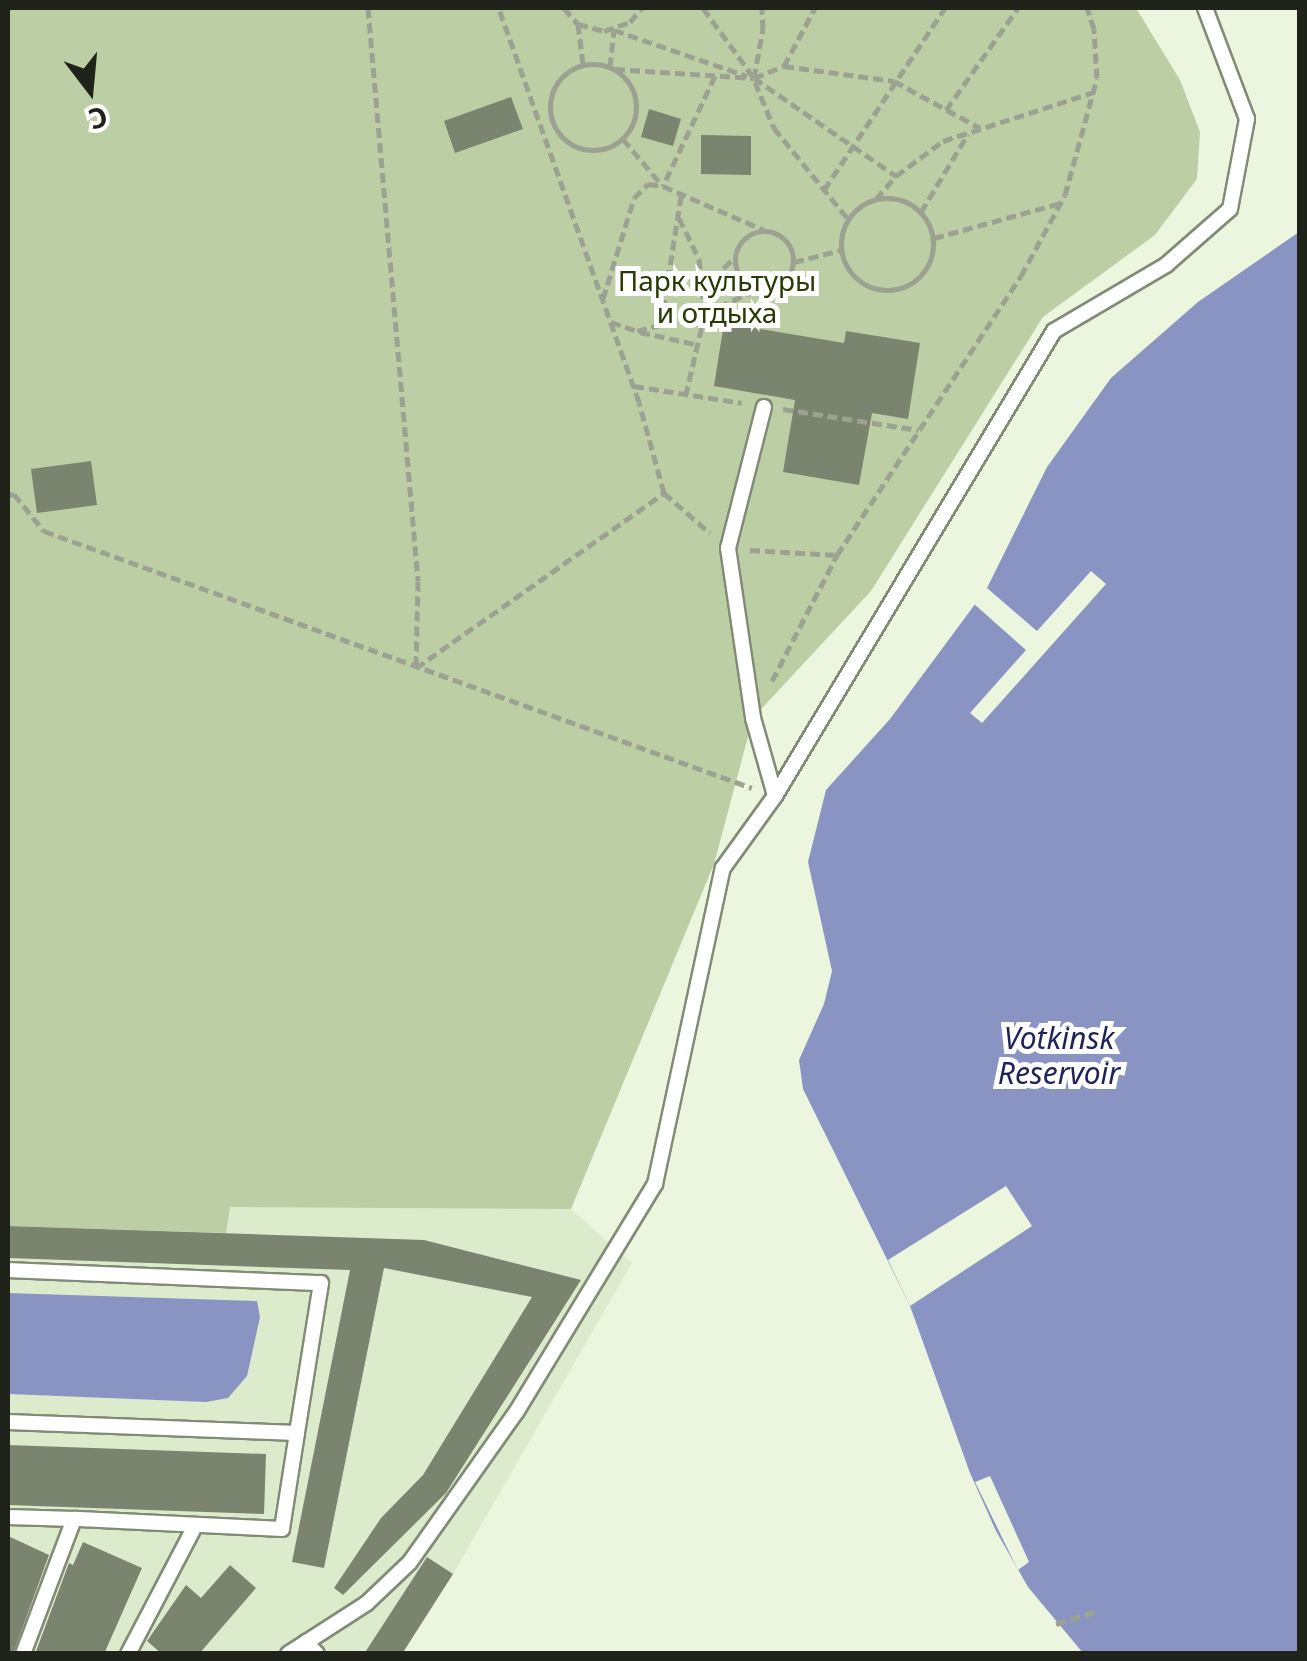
<!DOCTYPE html>
<meta charset="utf-8">
<style>
body{margin:0}
#map{position:relative;width:1307px;height:1661px;overflow:hidden;background:#ecf6df;font-family:"Noto Sans",sans-serif}
div>[style]{position:absolute}
.built>*{inset:0;background:#ddebcd}
.green>*{inset:0;background:#bccfa4}
.water>*{inset:0;background:#8994c3}
.pier>*{inset:0;background:#ecf6df}
.building>*{inset:0;background:#7a846f}
.path>*{height:5px;margin-top:-2.5px;transform-origin:0;background:repeating-linear-gradient(90deg,#9ba291 0 10px,transparent 0 15px)}
.path>.ring{margin:-2.5px;padding:0;box-sizing:content-box;background:none;border:5px solid #9ba291;border-radius:50%}
.roads{filter:drop-shadow(2px 0 #818b76) drop-shadow(-2px 0 #818b76) drop-shadow(0 2px #818b76) drop-shadow(0 -2px #818b76)}
.lane>*{height:14px;margin:-7px;padding:0 7px;transform-origin:7px;border-radius:7px;background:#fff}
span{translate:-50% -50%;white-space:nowrap;text-align:center;line-height:1.15;-webkit-text-stroke:10px #fff;paint-order:stroke}
.park-label{font-size:28px;color:#283b04}
.water-label{font-size:30px;color:#1e235c;font-style:italic}
.frame{position:absolute;inset:0;border:10px solid #1f231a;pointer-events:none}
.north{position:absolute;left:40px;top:40px;width:100px;height:100px;-webkit-text-stroke:8px #fff;paint-order:stroke;rotate:164deg;font-size:28px;font-weight:700;line-height:40px;text-align:center;color:#1f231a}
.north::after{content:'';display:block;margin:auto;width:35px;height:45px;background:#1f231a;clip-path:polygon(50% 0,100% 100%,50% 72%,0 100%)}
</style>
<div id="map">
<div class="built">
<i style="clip-path:polygon(229px 1207px,571px 1209px,632px 1263px,453px 1574px,402px 1654px,8px 1653px,8px 1394px,206px 1402px,260px 1317px,257px 1301px,8px 1293px,8px 1226px,226px 1233px)"></i>
</div>
<div class="green">
<i style="clip-path:polygon(8px 8px,1136px 8px,1180px 80px,1200px 132px,1197px 179px,1155px 235px,1043px 317px,871px 591px,753px 718px,714px 864px,571px 1209px,230px 1207px,226px 1233px,8px 1226px)"></i>
</div>
<div class="water">
<i style="clip-path:polygon(1299px 232px,1299px 1653px,1083px 1653px,1028px 1587px,996px 1531px,970px 1473px,910px 1306px,803px 1089px,799px 1060px,824px 1004px,832px 971px,808px 862px,826px 790px,890px 719px,987px 588px,1047px 467px,1111px 378px,1198px 302px)"></i>
<i style="clip-path:polygon(8px 1293px,257px 1301px,260px 1317px,247px 1376px,228px 1398px,206px 1402px,8px 1394px)"></i>
</div>
<div class="pier">
<i style="clip-path:polygon(1091px 571px,1106px 584px,982px 723px,970px 713px,1026px 650px,973px 603px,987px 588px,1037px 631px)"></i>
<i style="clip-path:polygon(1006px 1186px,1032px 1226px,910px 1306px,888px 1260px)"></i>
<i style="clip-path:polygon(990px 1476px,1029px 1562px,1018px 1570px,975px 1482px)"></i>
</div>
<div class="building">
<i style="clip-path:polygon(511px 97px,523px 129px,455px 153px,444px 121px)"></i>
<i style="clip-path:polygon(649px 109px,681px 119px,673px 146px,641px 137px)"></i>
<i style="clip-path:polygon(701px 135px,751px 136px,751px 175px,701px 174px)"></i>
<i style="clip-path:polygon(724px 323px,844px 343px,846px 331px,920px 343px,908px 419px,872px 413px,859px 485px,783px 472px,795px 400px,714px 386px)"></i>
<i style="clip-path:polygon(91px 461px,97px 505px,37px 513px,31px 469px)"></i>
<i style="clip-path:polygon(8px 1226px,424px 1240px,581px 1280px,446px 1493px,343px 1595px,334px 1588px,381px 1518px,423px 1475px,532px 1297px,384px 1268px,324px 1568px,292px 1562px,350px 1270px,8px 1258px)"></i>
<i style="clip-path:polygon(8px 1445px,266px 1454px,264px 1514px,8px 1505px)"></i>
<i style="clip-path:polygon(8px 1536px,49px 1555px,13px 1654px,8px 1654px)"></i>
<i style="clip-path:polygon(83px 1542px,142px 1568px,104px 1654px,35px 1654px,69px 1563px,73px 1565px)"></i>
<i style="clip-path:polygon(427px 1557px,453px 1574px,402px 1654px,364px 1654px)"></i>
<i style="clip-path:polygon(230px 1565px,256px 1588px,199px 1654px,162px 1654px,147px 1641px,186px 1585px,201px 1598px)"></i>
</div>
<div class="path">
<i style="left:368px;top:8px;width:575px;rotate:85.01deg"></i>
<i style="left:418px;top:581px;width:87px;rotate:91.3deg"></i>
<i style="left:564px;top:8px;width:21px;rotate:49deg"></i>
<i style="left:578px;top:24px;width:27px;rotate:15deg"></i>
<i style="left:604px;top:31px;width:28px;rotate:-19deg"></i>
<i style="left:630px;top:22px;width:18px;rotate:-49deg"></i>
<i style="left:703px;top:8px;width:87px;rotate:53.9deg"></i>
<i style="left:754px;top:78px;width:173px;rotate:34.6deg"></i>
<i style="left:896px;top:176px;width:59px;rotate:-36.7deg"></i>
<i style="left:943px;top:141px;width:159px;rotate:-18deg"></i>
<i style="left:578px;top:24px;width:40px;rotate:82.9deg"></i>
<i class="ring" style="left:550px;top:64px;width:81px;height:81px"></i>
<i style="left:784px;top:66px;width:66px;rotate:-61.9deg"></i>
<i style="left:610px;top:67px;width:37px;rotate:-84deg"></i>
<i style="left:614px;top:30px;width:141px;rotate:19.1deg"></i>
<i style="left:615px;top:69px;width:139px;rotate:3.7deg"></i>
<i style="left:754px;top:78px;width:32px;rotate:-22deg"></i>
<i style="left:784px;top:66px;width:111px;rotate:7.8deg"></i>
<i style="left:894px;top:81px;width:98px;rotate:28.7deg"></i>
<i style="left:715px;top:76px;width:122px;rotate:115.3deg"></i>
<i style="left:663px;top:186px;width:110px;rotate:23.5deg"></i>
<i style="left:754px;top:78px;width:50px;rotate:-79.6deg"></i>
<i style="left:763px;top:29px;width:21px;rotate:-93deg"></i>
<i style="left:755px;top:82px;width:50px;rotate:67.6deg"></i>
<i style="left:774px;top:128px;width:117px;rotate:50.9deg"></i>
<i style="left:946px;top:110px;width:125px;rotate:-54.8deg"></i>
<i style="left:623px;top:139px;width:59px;rotate:49.8deg"></i>
<i style="left:824px;top:190px;width:219px;rotate:-56.4deg"></i>
<i class="ring" style="left:841px;top:198px;width:87px;height:87px"></i>
<i style="left:876px;top:199px;width:30px;rotate:-49deg"></i>
<i style="left:921px;top:212px;width:91px;rotate:-58.9deg"></i>
<i style="left:679px;top:218px;width:46px;rotate:64deg"></i>
<i style="left:699px;top:259px;width:54px;rotate:83.7deg"></i>
<i style="left:705px;top:313px;width:83px;rotate:103.2deg"></i>
<i class="ring" style="left:735px;top:231px;width:53px;height:53px"></i>
<i style="left:934px;top:238px;width:132px;rotate:-15.4deg"></i>
<i style="left:794px;top:262px;width:49px;rotate:-14.3deg"></i>
<i style="left:702px;top:289px;width:46px;rotate:-44.1deg"></i>
<i style="left:603px;top:299px;width:106px;rotate:-72.9deg"></i>
<i style="left:634px;top:198px;width:20px;rotate:-45deg"></i>
<i style="left:648px;top:184px;width:15px;rotate:8deg"></i>
<i style="left:611px;top:322px;width:28px;rotate:19deg"></i>
<i style="left:637px;top:331px;width:70px;rotate:-14.8deg"></i>
<i style="left:705px;top:313px;width:56px;rotate:-24.3deg"></i>
<i style="left:661px;top:324px;width:130px;rotate:-81.1deg"></i>
<i style="left:640px;top:332px;width:60px;rotate:12.4deg"></i>
<i style="left:634px;top:386px;width:109px;rotate:8.9deg"></i>
<i style="left:783px;top:409px;width:137px;rotate:8.8deg"></i>
<i style="left:664px;top:493px;width:61px;rotate:41deg"></i>
<i style="left:8px;top:495px;width:6px;rotate:-9deg"></i>
<i style="left:14px;top:494px;width:48px;rotate:51deg"></i>
<i style="left:44px;top:531px;width:753px;rotate:19.95deg"></i>
<i style="left:750px;top:550px;width:87px;rotate:3.3deg"></i>
<i style="left:416px;top:668px;width:304px;rotate:-35.2deg"></i>
<i style="left:664px;top:493px;width:94px;rotate:-105.4deg"></i>
<i style="left:639px;top:402px;width:418px;rotate:-109.6deg"></i>
<i style="left:772px;top:681px;width:142px;rotate:-62.7deg"></i>
<i style="left:837px;top:555px;width:334px;rotate:-56.6deg"></i>
<i style="left:1021px;top:276px;width:92px;rotate:-61.5deg"></i>
<i style="left:1065px;top:195px;width:121px;rotate:-74.7deg"></i>
<i style="left:1097px;top:78px;width:49px;rotate:-93.5deg"></i>
<i style="left:1094px;top:29px;width:22px;rotate:-108deg"></i>
<i style="left:1056px;top:1624px;width:43px;rotate:-17.6deg"></i>
</div>
<div class="roads">
<div class="lane">
<i style="left:764px;top:407px;width:146px;rotate:104.3deg"></i>
<i style="left:728px;top:548px;width:172px;rotate:81.6deg"></i>
<i style="left:753px;top:718px;width:81px;rotate:74.2deg"></i>
<i style="left:8px;top:1270px;width:313px;rotate:2.4deg"></i>
<i style="left:321px;top:1283px;width:152px;rotate:99.1deg"></i>
<i style="left:8px;top:1422px;width:289px;rotate:2.2deg"></i>
<i style="left:297px;top:1433px;width:97px;rotate:98.9deg"></i>
<i style="left:282px;top:1529px;width:208px;rotate:-177.2deg"></i>
<i style="left:8px;top:1517px;width:66px;rotate:1.7deg"></i>
<i style="left:74px;top:1519px;width:144px;rotate:110.7deg"></i>
<i style="left:306px;top:1642px;width:16px;rotate:47deg"></i>
<i style="left:128px;top:1654px;width:144px;rotate:-62.4deg"></i>
<i style="left:288px;top:1654px;width:94px;rotate:-32.8deg"></i>
<i style="left:367px;top:1603px;width:59px;rotate:-43.6deg"></i>
<i style="left:410px;top:1562px;width:185px;rotate:-54.7deg"></i>
<i style="left:517px;top:1411px;width:266px;rotate:-58.7deg"></i>
<i style="left:655px;top:1184px;width:323px;rotate:-77.9deg"></i>
<i style="left:723px;top:868px;width:89px;rotate:-54.2deg"></i>
<i style="left:775px;top:796px;width:542px;rotate:-59.04deg"></i>
<i style="left:1054px;top:331px;width:130px;rotate:-30.5deg"></i>
<i style="left:1166px;top:265px;width:85px;rotate:-41.2deg"></i>
<i style="left:1230px;top:209px;width:92px;rotate:-79.3deg"></i>
<i style="left:1247px;top:119px;width:119px;rotate:-110.7deg"></i>
</div>
</div>
<div class="park-label">
<span style="left:717px;top:296px">Парк культуры<br>и отдыха</span>
</div>
<div class="water-label">
<span style="left:1059px;top:1055px">Votkinsk<br>Reservoir</span>
</div>
<div class="frame"></div>
<div class="north">С</div>
</div>
